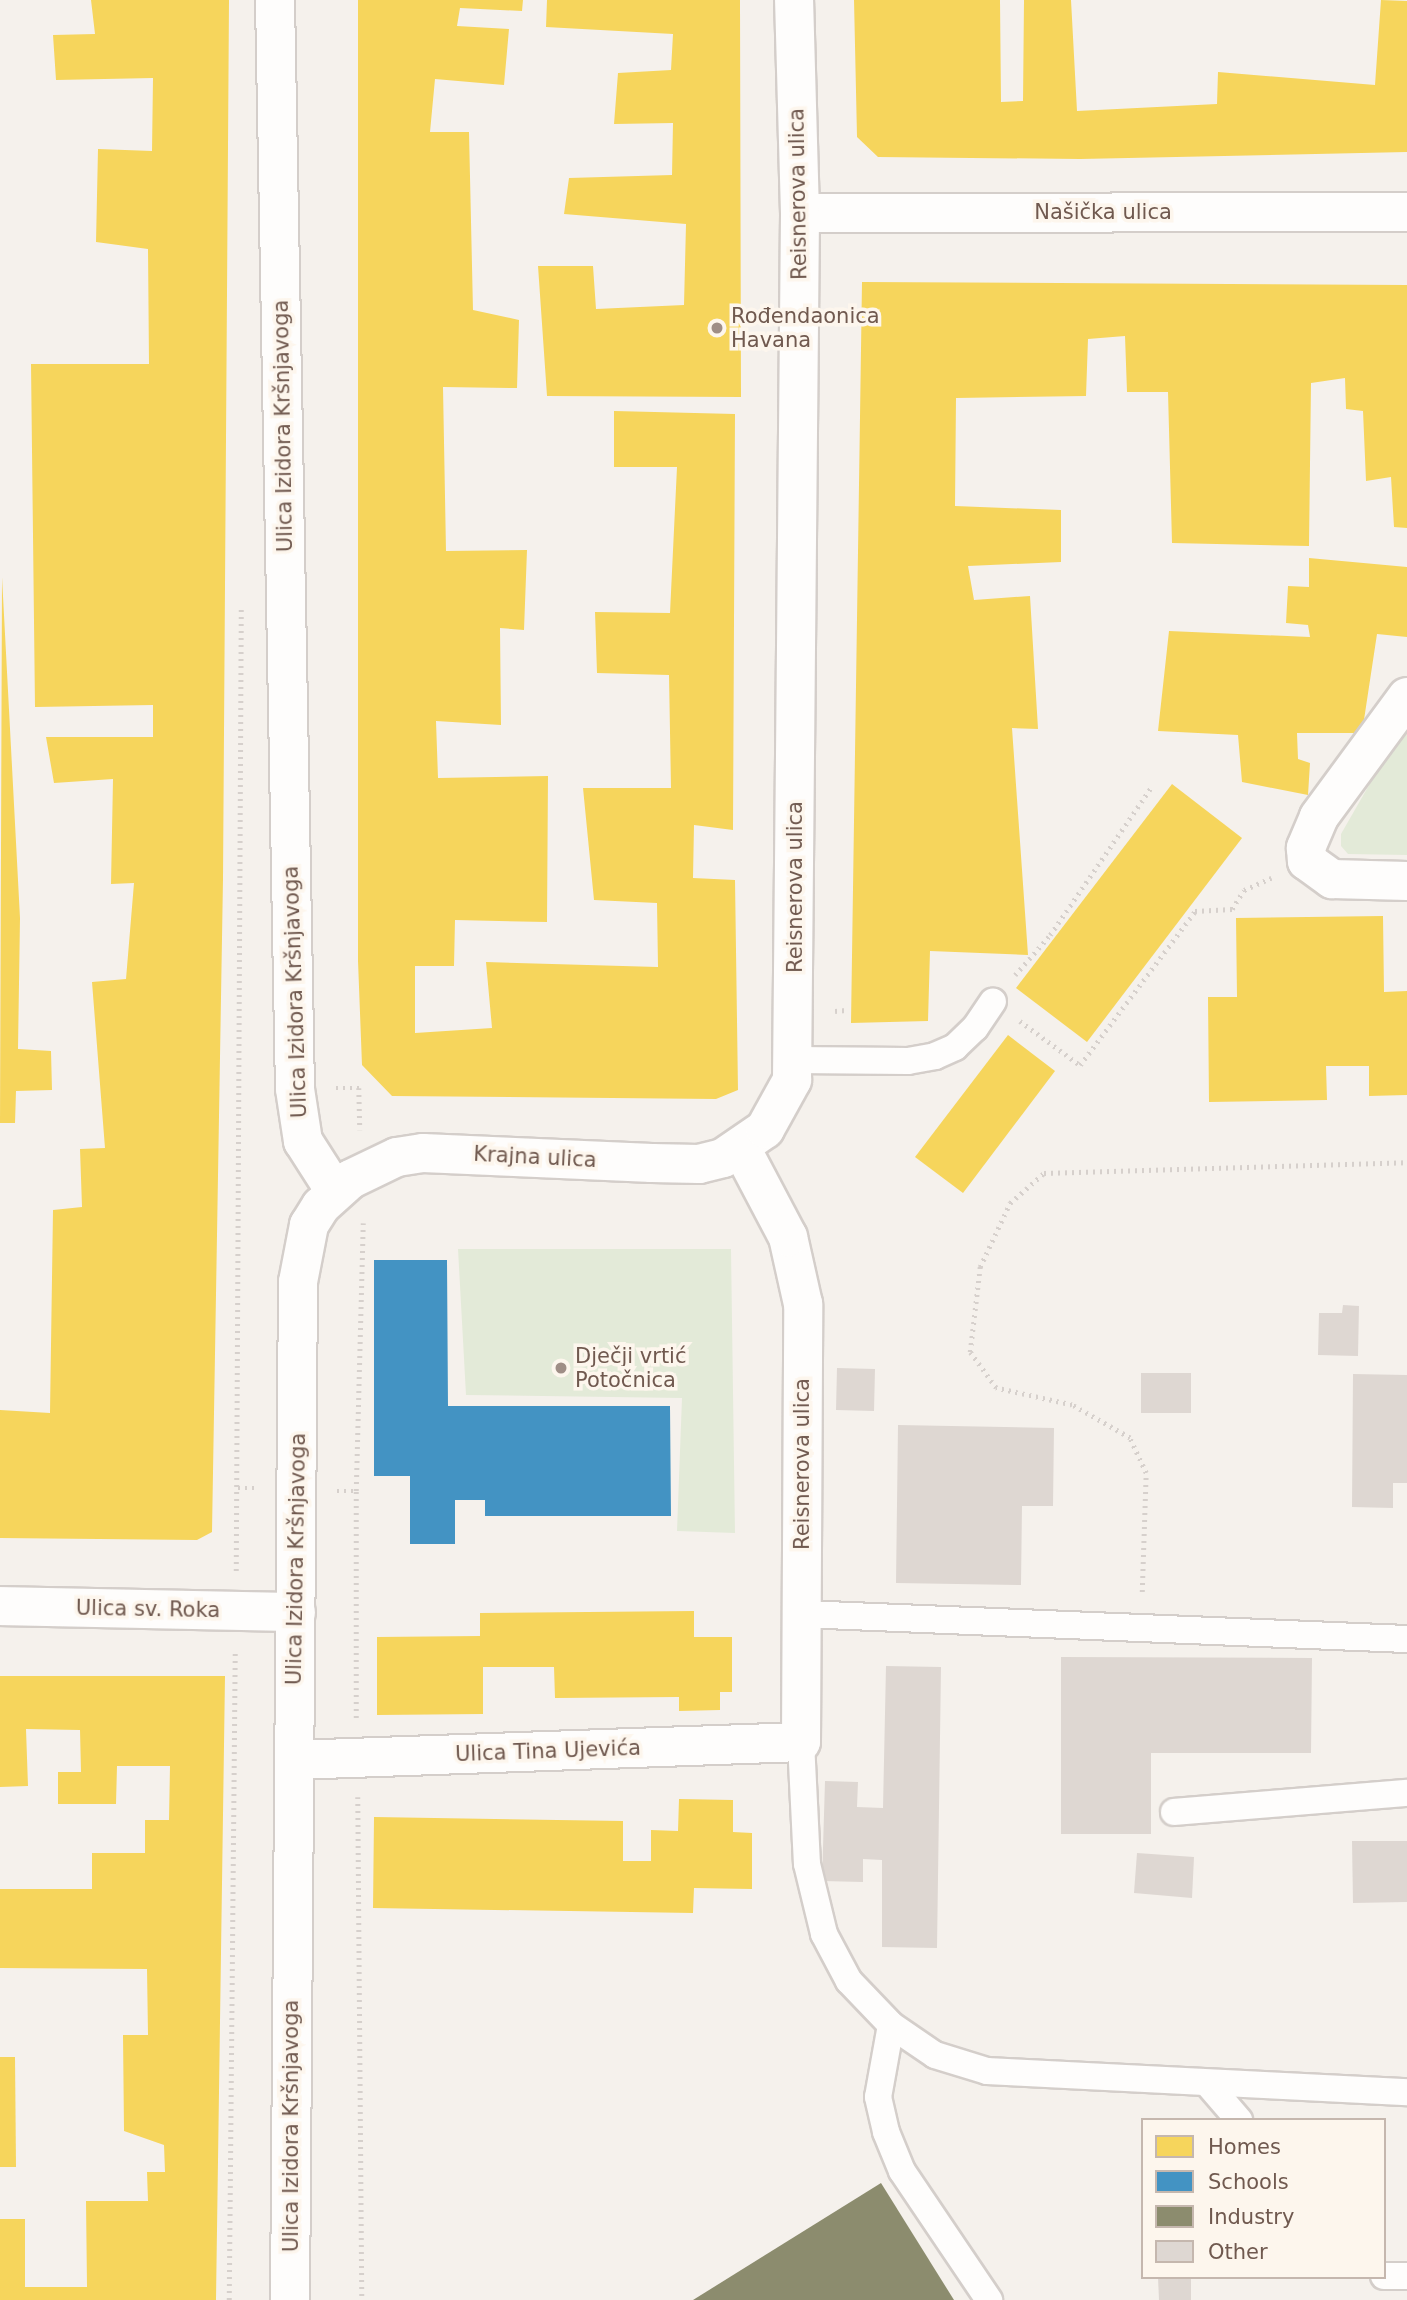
<!DOCTYPE html>
<meta charset="utf-8">
<style>
body{margin:0}
#map{position:relative;width:1407px;height:2300px;overflow:hidden;background:#f5f1ec;font-family:"DejaVu Sans",sans-serif}
div>[style]{position:absolute}
.green>*{inset:0;background:#e3ead8}
.homes>*{inset:0;background:#f6d55c}
.schools>*{inset:0;background:#4393c3}
.industry>*{inset:0;background:#8c8c6e}
.building>*{inset:0;background:#ded7d2}
.path>*{height:4.5px;margin-top:-2.25px;transform-origin:0;background:repeating-linear-gradient(90deg,#d6d0cc 0 2px,transparent 0 7px)}
.roads{filter:drop-shadow(2px 0 #d4ceca) drop-shadow(-2px 0 #d4ceca) drop-shadow(0 2px #d4ceca) drop-shadow(0 -2px #d4ceca)}
.lane>*{height:26px;margin:-13px;padding:0 13px;transform-origin:13px;border-radius:13px;background:#fefdfc}
.street>*{height:38px;margin:-19px;padding:0 19px;transform-origin:19px;border-radius:19px;background:#fefdfc}
.secondary>*{height:38px;margin:-19px;padding:0 19px;transform-origin:19px;border-radius:19px;background:#fefdfc}
.dots>*{width:19px;height:19px;translate:-50% -50%;box-sizing:border-box;border:4px solid #fdf6ed;border-radius:50%}
span{translate:-50% -50%;white-space:nowrap;text-align:center;line-height:1.15;-webkit-text-stroke:7px #fdf6ed;paint-order:stroke}
.street-label{font-size:21px;color:#70594f}
.poi-label{font-size:21px;color:#70594f}
.left{translate:0 -50%;text-align:left}
.legend{position:absolute;left:1141px;top:2118px;width:245px;height:161px;box-sizing:border-box;background:#fdf6ed;border:2px solid #c5b7ae;margin:0;padding:9px 12px;list-style:none;font-size:21px;color:#70594f}
.legend li{display:flex;align-items:center;gap:14px;height:35px}
.legend b{width:35px;border:2px solid #c5b7ae}
</style>
<div id="map">
<div class="green">
<i style="clip-path:polygon(1407px 719px,1407px 855px,1348px 854px,1341px 846px,1341px 834px)"></i>
<i style="clip-path:polygon(458px 1249px,731px 1249px,735px 1533px,677px 1531px,682px 1398px,466px 1395px)"></i>
</div>
<div class="homes">
<i style="clip-path:polygon(91px 0,229px 0,223px 879px,212px 1532px,197px 1540px,0 1538px,0 1410px,50px 1413px,53px 1210px,82px 1207px,80px 1149px,105px 1148px,92px 982px,126px 979px,134px 883px,111px 884px,113px 779px,54px 783px,46px 737px,153px 737px,153px 705px,35px 707px,31px 364px,149px 364px,148px 249px,96px 242px,98px 149px,152px 151px,153px 78px,56px 80px,53px 35px,95px 34px)"></i>
<i style="clip-path:polygon(358px 0,523px 0,522px 11px,460px 8px,457px 26px,509px 29px,504px 85px,435px 79px,430px 132px,469px 132px,473px 310px,519px 320px,517px 388px,443px 387px,446px 551px,527px 550px,524px 630px,500px 628px,501px 725px,436px 721px,438px 778px,548px 776px,547px 922px,455px 920px,454px 966px,415px 966px,415px 1033px,492px 1028px,486px 962px,658px 967px,657px 903px,594px 900px,583px 788px,671px 788px,669px 675px,597px 673px,595px 612px,670px 613px,677px 467px,614px 467px,614px 411px,735px 414px,733px 830px,694px 825px,693px 878px,735px 880px,738px 1090px,716px 1099px,392px 1096px,362px 1065px,358px 961px)"></i>
<i style="clip-path:polygon(547px 0,740px 0,741px 397px,547px 396px,538px 266px,593px 266px,596px 309px,684px 305px,686px 224px,564px 214px,569px 178px,672px 175px,673px 123px,614px 124px,618px 73px,671px 70px,673px 34px,546px 27px)"></i>
<i style="clip-path:polygon(854px 0,1000px 0,1001px 102px,1023px 101px,1024px 0,1071px 0,1077px 111px,1217px 104px,1218px 72px,1375px 85px,1381px 0,1407px 1px,1407px 152px,1080px 159px,878px 157px,857px 137px)"></i>
<i style="clip-path:polygon(862px 282px,1407px 285px,1407px 528px,1394px 527px,1391px 477px,1366px 481px,1363px 411px,1346px 409px,1345px 378px,1311px 383px,1309px 546px,1172px 543px,1168px 392px,1127px 392px,1125px 336px,1088px 339px,1086px 396px,956px 398px,955px 506px,1061px 510px,1061px 562px,968px 566px,974px 600px,1030px 596px,1038px 729px,1012px 728px,1028px 955px,930px 951px,928px 1021px,851px 1023px)"></i>
<i style="clip-path:polygon(1309px 558px,1407px 567px,1407px 637px,1377px 634px,1362px 733px,1297px 733px,1298px 759px,1310px 763px,1308px 795px,1242px 782px,1238px 735px,1158px 731px,1169px 631px,1310px 637px,1308px 625px,1286px 623px,1288px 586px,1309px 587px)"></i>
<i style="clip-path:polygon(2px 577px,20px 918px,18px 1049px,51px 1051px,52px 1090px,16px 1091px,15px 1123px,0 1123px)"></i>
<i style="clip-path:polygon(1172px 784px,1242px 838px,1087px 1042px,1016px 988px)"></i>
<i style="clip-path:polygon(1383px 916px,1384px 992px,1407px 991px,1407px 1095px,1369px 1096px,1369px 1066px,1326px 1066px,1327px 1100px,1209px 1102px,1208px 997px,1237px 997px,1236px 918px)"></i>
<i style="clip-path:polygon(1008px 1035px,1055px 1071px,963px 1193px,915px 1157px)"></i>
<i style="clip-path:polygon(694px 1611px,694px 1637px,732px 1637px,732px 1692px,720px 1692px,720px 1710px,679px 1711px,679px 1697px,555px 1698px,554px 1667px,483px 1667px,483px 1714px,377px 1715px,377px 1637px,480px 1636px,480px 1613px)"></i>
<i style="clip-path:polygon(0 1676px,225px 1676px,216px 2300px,0 2300px,0 2219px,25px 2219px,25px 2287px,87px 2287px,86px 2201px,148px 2201px,147px 2172px,165px 2172px,164px 2145px,124px 2131px,123px 2035px,148px 2035px,147px 1969px,0 1968px,0 1889px,92px 1889px,92px 1853px,145px 1853px,145px 1820px,169px 1820px,170px 1766px,117px 1766px,116px 1804px,58px 1804px,58px 1772px,81px 1772px,80px 1730px,26px 1729px,28px 1786px,0 1787px)"></i>
<i style="clip-path:polygon(679px 1799px,733px 1800px,733px 1832px,752px 1833px,752px 1889px,694px 1888px,693px 1913px,373px 1908px,374px 1817px,623px 1821px,623px 1861px,651px 1861px,651px 1830px,678px 1831px)"></i>
<i style="clip-path:polygon(0 2057px,15px 2057px,16px 2167px,0 2167px)"></i>
</div>
<div class="schools">
<i style="clip-path:polygon(374px 1260px,447px 1260px,448px 1406px,670px 1406px,671px 1516px,485px 1516px,485px 1500px,455px 1500px,455px 1544px,410px 1544px,410px 1476px,374px 1476px)"></i>
</div>
<div class="industry">
<i style="clip-path:polygon(881px 2183px,954px 2300px,693px 2300px)"></i>
</div>
<div class="building">
<i style="clip-path:polygon(1343px 1305px,1359px 1306px,1358px 1356px,1318px 1355px,1319px 1313px,1342px 1313px)"></i>
<i style="clip-path:polygon(837px 1368px,875px 1369px,874px 1411px,836px 1410px)"></i>
<i style="clip-path:polygon(1141px 1373px,1191px 1373px,1191px 1413px,1141px 1413px)"></i>
<i style="clip-path:polygon(1353px 1374px,1407px 1375px,1407px 1483px,1393px 1483px,1393px 1508px,1352px 1507px)"></i>
<i style="clip-path:polygon(898px 1425px,1054px 1428px,1053px 1506px,1022px 1506px,1021px 1585px,896px 1583px)"></i>
<i style="clip-path:polygon(1061px 1657px,1312px 1658px,1311px 1753px,1151px 1753px,1151px 1834px,1061px 1834px)"></i>
<i style="clip-path:polygon(886px 1666px,941px 1667px,937px 1948px,882px 1947px,882px 1860px,863px 1859px,863px 1882px,822px 1881px,825px 1781px,858px 1782px,857px 1807px,883px 1808px)"></i>
<i style="clip-path:polygon(1352px 1841px,1407px 1841px,1407px 1902px,1353px 1903px)"></i>
<i style="clip-path:polygon(1137px 1853px,1194px 1857px,1192px 1898px,1134px 1893px)"></i>
<i style="clip-path:polygon(1158px 2277px,1191px 2277px,1191px 2300px,1159px 2300px)"></i>
</div>
<div class="path">
<i style="left:1015px;top:975px;width:53px;rotate:-48.8deg"></i>
<i style="left:1050px;top:935px;width:181px;rotate:-55.6deg"></i>
<i style="left:835px;top:1011px;width:11px;rotate:-5deg"></i>
<i style="left:1020px;top:1021px;width:74px;rotate:36.3deg"></i>
<i style="left:1080px;top:1065px;width:192px;rotate:-53.2deg"></i>
<i style="left:1195px;top:911px;width:37px;rotate:-3deg"></i>
<i style="left:1232px;top:909px;width:22px;rotate:-58deg"></i>
<i style="left:1244px;top:890px;width:30px;rotate:-24deg"></i>
<i style="left:336px;top:1088px;width:23px"></i>
<i style="left:359px;top:1088px;width:42px;rotate:88.6deg"></i>
<i style="left:238px;top:1488px;width:17px"></i>
<i style="left:337px;top:1491px;width:19px"></i>
<i style="left:236px;top:1571px;width:965px;rotate:-89.7deg"></i>
<i style="left:1142px;top:1592px;width:119px;rotate:-88.1deg"></i>
<i style="left:1146px;top:1473px;width:38px;rotate:-115deg"></i>
<i style="left:1130px;top:1438px;width:67px;rotate:-150.4deg"></i>
<i style="left:1072px;top:1405px;width:78px;rotate:-167.4deg"></i>
<i style="left:996px;top:1388px;width:44px;rotate:-125.8deg"></i>
<i style="left:970px;top:1352px;width:86px;rotate:-83.3deg"></i>
<i style="left:980px;top:1267px;width:71px;rotate:-64.9deg"></i>
<i style="left:1010px;top:1203px;width:45px;rotate:-41.4deg"></i>
<i style="left:1044px;top:1173px;width:363px;rotate:-1.7deg"></i>
<i style="left:356px;top:1718px;width:227px;rotate:-90deg"></i>
<i style="left:356px;top:1491px;width:268px;rotate:-88.5deg"></i>
<i style="left:358px;top:1797px;width:503px;rotate:89.54deg"></i>
<i style="left:229px;top:2300px;width:647px;rotate:-89.47deg"></i>
</div>
<div class="roads">
<div class="lane">
<i style="left:795px;top:1060px;width:113px;rotate:0.5deg"></i>
<i style="left:908px;top:1061px;width:27px;rotate:-10deg"></i>
<i style="left:935px;top:1056px;width:22px;rotate:-24deg"></i>
<i style="left:955px;top:1047px;width:28px;rotate:-44deg"></i>
<i style="left:975px;top:1028px;width:32px;rotate:-56deg"></i>
<i style="left:802px;top:1614px;width:606px;rotate:2.37deg"></i>
<i style="left:801px;top:1742px;width:122px;rotate:87.2deg"></i>
<i style="left:807px;top:1864px;width:72px;rotate:76.3deg"></i>
<i style="left:824px;top:1934px;width:53px;rotate:62deg"></i>
<i style="left:849px;top:1981px;width:61px;rotate:46.3deg"></i>
<i style="left:891px;top:2025px;width:53px;rotate:34.3deg"></i>
<i style="left:935px;top:2055px;width:54px;rotate:17.1deg"></i>
<i style="left:987px;top:2071px;width:421px;rotate:2.9deg"></i>
<i style="left:1174px;top:1812px;width:234px;rotate:-4.7deg"></i>
<i style="left:891px;top:2025px;width:73px;rotate:100.2deg"></i>
<i style="left:878px;top:2097px;width:36px;rotate:77deg"></i>
<i style="left:886px;top:2132px;width:42px;rotate:67.7deg"></i>
<i style="left:902px;top:2171px;width:156px;rotate:56deg"></i>
<i style="left:1208px;top:2084px;width:48px;rotate:49.3deg"></i>
<i style="left:1384px;top:2276px;width:23px"></i>
</div>
<div class="street">
<i style="left:275px;top:0;width:1089px;rotate:88.95deg"></i>
<i style="left:295px;top:1089px;width:53px;rotate:81.3deg"></i>
<i style="left:303px;top:1141px;width:59px;rotate:57.4deg"></i>
<i style="left:800px;top:213px;width:607px;rotate:-0.09deg"></i>
<i style="left:1407px;top:697px;width:149px;rotate:126.3deg"></i>
<i style="left:1319px;top:817px;width:34px;rotate:113deg"></i>
<i style="left:1306px;top:848px;width:13px;rotate:86deg"></i>
<i style="left:1307px;top:861px;width:31px;rotate:36deg"></i>
<i style="left:1332px;top:879px;width:75px;rotate:1.5deg"></i>
<i style="left:294px;top:1760px;width:507px;rotate:-2.03deg"></i>
<i style="left:801px;top:1742px;width:438px;rotate:-89.7deg"></i>
<i style="left:803px;top:1304px;width:69px;rotate:-102.6deg"></i>
<i style="left:788px;top:1237px;width:101px;rotate:-117.8deg"></i>
</div>
<div class="secondary">
<i style="left:0;top:1606px;width:296px;rotate:1.2deg"></i>
<i style="left:290px;top:2300px;width:1018px;rotate:-89.55deg"></i>
<i style="left:298px;top:1282px;width:58px;rotate:-79.1deg"></i>
<i style="left:309px;top:1225px;width:22px;rotate:-58deg"></i>
<i style="left:321px;top:1206px;width:40px;rotate:-42deg"></i>
<i style="left:351px;top:1179px;width:51px;rotate:-25.6deg"></i>
<i style="left:397px;top:1157px;width:26px;rotate:-9deg"></i>
<i style="left:423px;top:1153px;width:229px;rotate:2.5deg"></i>
<i style="left:652px;top:1163px;width:47px;rotate:1.2deg"></i>
<i style="left:699px;top:1164px;width:25px;rotate:-14deg"></i>
<i style="left:723px;top:1158px;width:51px;rotate:-34.6deg"></i>
<i style="left:765px;top:1129px;width:56px;rotate:-61.1deg"></i>
<i style="left:792px;top:1080px;width:867px;rotate:-89.47deg"></i>
<i style="left:800px;top:213px;width:213px;rotate:-91.6deg"></i>
</div>
</div>
<div class="dots">
<i style="left:717px;top:328px;background:#9f8e86"></i>
<i style="left:561px;top:1368px;background:#9f8e86"></i>
</div>
<div class="street-label">
<span style="left:798px;top:194px;rotate:-91deg">Reisnerova ulica</span>
<span style="left:1103px;top:212px">Našička ulica</span>
<span style="left:283px;top:426px;rotate:-91deg">Ulica Izidora Kršnjavoga</span>
<span style="left:795px;top:887px;rotate:-90deg">Reisnerova ulica</span>
<span style="left:295px;top:992px;rotate:-92deg">Ulica Izidora Kršnjavoga</span>
<span style="left:535px;top:1157px;rotate:3deg">Krajna ulica</span>
<span style="left:802px;top:1464px;rotate:-90deg">Reisnerova ulica</span>
<span style="left:296px;top:1559px;rotate:-89deg">Ulica Izidora Kršnjavoga</span>
<span style="left:148px;top:1609px;rotate:1deg">Ulica sv. Roka</span>
<span style="left:548px;top:1751px;rotate:-2deg">Ulica Tina Ujevića</span>
<span style="left:291px;top:2126px;rotate:-90deg">Ulica Izidora Kršnjavoga</span>
</div>
<div class="poi-label">
<span class="left" style="left:731px;top:328px">Rođendaonica<br>Havana</span>
<span class="left" style="left:575px;top:1368px">Dječji vrtić<br>Potočnica</span>
</div>
<ul class="legend">
<li><b style="height:19px;background:#f6d55c"></b>Homes</li>
<li><b style="height:19px;background:#4393c3"></b>Schools</li>
<li><b style="height:19px;background:#8c8c6e"></b>Industry</li>
<li><b style="height:19px;background:#ded7d2"></b>Other</li>
</ul>
</div>
